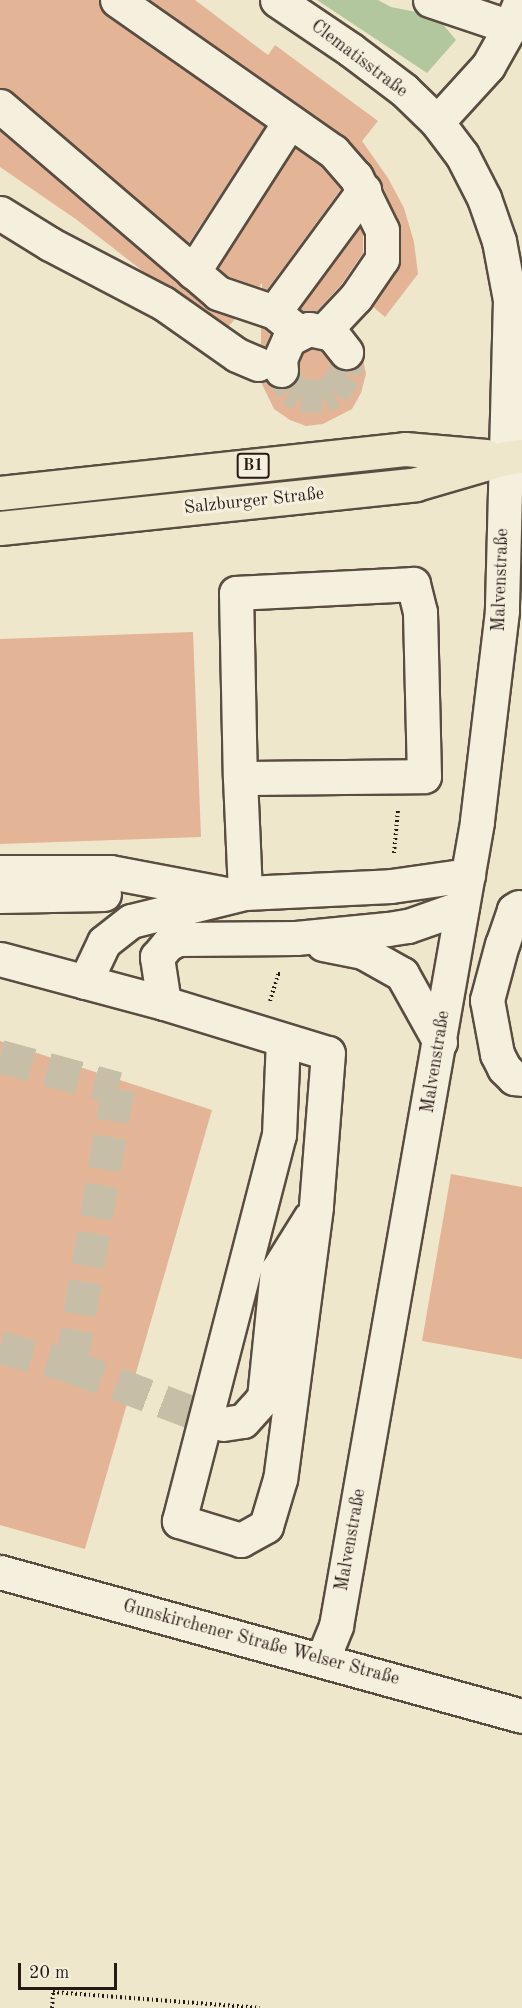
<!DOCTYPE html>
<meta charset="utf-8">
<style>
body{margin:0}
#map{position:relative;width:522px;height:2008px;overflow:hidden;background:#efe7cc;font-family:"Old Standard TT",serif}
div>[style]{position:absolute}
.green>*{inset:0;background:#b2c79d}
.building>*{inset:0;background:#e3b596}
.minor-tunnel>*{height:33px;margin-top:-16.5px;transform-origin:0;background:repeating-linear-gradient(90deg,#c7bea7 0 33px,transparent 0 49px)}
.path>*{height:4px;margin-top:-2px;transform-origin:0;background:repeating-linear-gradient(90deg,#271a14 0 1.5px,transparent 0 4.5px)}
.roads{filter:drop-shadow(2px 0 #594d42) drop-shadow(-2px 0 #594d42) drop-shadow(0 2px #594d42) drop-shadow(0 -2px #594d42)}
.minor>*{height:33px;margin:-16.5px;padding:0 16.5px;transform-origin:16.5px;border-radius:16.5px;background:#f5efde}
.major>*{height:33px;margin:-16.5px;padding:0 16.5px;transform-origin:16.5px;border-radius:16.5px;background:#efe7cc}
span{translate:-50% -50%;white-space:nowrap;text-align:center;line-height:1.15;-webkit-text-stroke:6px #f5efde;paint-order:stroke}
.shield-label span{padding:2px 4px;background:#f5efde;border:2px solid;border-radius:4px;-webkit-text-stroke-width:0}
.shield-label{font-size:16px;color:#271a14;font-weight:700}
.street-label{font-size:18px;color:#271a14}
.scale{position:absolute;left:18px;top:1963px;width:99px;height:27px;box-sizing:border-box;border:3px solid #271a14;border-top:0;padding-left:8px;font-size:18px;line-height:21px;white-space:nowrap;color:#271a14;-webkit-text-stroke:4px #f5efde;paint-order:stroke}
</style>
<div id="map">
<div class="green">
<i style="clip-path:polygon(317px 0,378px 0,391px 7px,436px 16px,456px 40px,427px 73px)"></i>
</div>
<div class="building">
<i style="clip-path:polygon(0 0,99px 0,100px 8px,106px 15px,265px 126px,189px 243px,12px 92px,0 88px)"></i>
<i style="clip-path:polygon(150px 0,195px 0,268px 55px,275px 45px,378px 121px,362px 141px,388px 178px,404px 208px,414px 242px,418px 274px,385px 317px,372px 306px,398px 269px,401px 259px,401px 230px,381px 182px,370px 165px,344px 136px)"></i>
<i style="clip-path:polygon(0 131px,206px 307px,235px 319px,229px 326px,174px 288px,144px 272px,77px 220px,0 167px)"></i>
<i style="clip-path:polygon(295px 147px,320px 165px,341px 189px,267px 290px,262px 288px,262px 283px,259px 287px,227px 276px,218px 268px)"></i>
<i style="clip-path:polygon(360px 227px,363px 234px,363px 253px,341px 285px,317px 311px,304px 312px,300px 309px)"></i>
<i style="clip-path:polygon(261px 327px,271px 334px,265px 347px,261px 345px)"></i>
<i style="clip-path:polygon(311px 349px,321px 351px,340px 370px,348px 371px,357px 367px,363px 359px,366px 374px,361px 393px,352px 409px,323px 424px,306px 426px,290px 420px,274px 409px,261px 382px,266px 381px,273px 387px,282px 389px,291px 386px,298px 377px,299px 362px,303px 353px)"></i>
<i style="clip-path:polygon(193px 632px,201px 837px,0 844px,0 639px)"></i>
<i style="clip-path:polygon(0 1041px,212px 1110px,85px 1549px,0 1525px)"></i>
<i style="clip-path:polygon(451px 1174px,522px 1187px,522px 1359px,422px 1341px)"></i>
</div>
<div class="minor-tunnel">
<i style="left:258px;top:364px;width:24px;rotate:15deg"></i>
<i style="left:281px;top:370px;width:22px;rotate:60deg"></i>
<i style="left:292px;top:389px;width:11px;rotate:34deg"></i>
<i style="left:301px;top:395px;width:22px;rotate:3deg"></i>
<i style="left:323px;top:396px;width:11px;rotate:-27deg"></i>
<i style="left:333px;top:391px;width:21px;rotate:-53deg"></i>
<i style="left:346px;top:374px;width:22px;rotate:-90deg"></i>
<i style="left:0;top:1056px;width:122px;rotate:15.2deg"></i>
<i style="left:118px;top:1088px;width:282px;rotate:99.6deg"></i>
<i style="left:0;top:1347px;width:73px;rotate:15deg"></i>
<i style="left:71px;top:1366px;width:163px;rotate:20.9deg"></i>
</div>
<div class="path">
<i style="left:394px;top:853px;width:43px;rotate:-84.7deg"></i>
<i style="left:270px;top:1001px;width:28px;rotate:-73deg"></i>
<i style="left:278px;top:974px;width:3px"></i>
<i style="left:52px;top:2008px;width:16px;rotate:-86deg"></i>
<i style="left:53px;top:1992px;width:207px;rotate:4.4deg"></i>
</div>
<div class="roads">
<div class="minor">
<i style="left:117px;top:0;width:264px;rotate:35deg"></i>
<i style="left:333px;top:151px;width:35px;rotate:49deg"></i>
<i style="left:356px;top:177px;width:59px;rotate:63.9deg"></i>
<i style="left:382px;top:230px;width:29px;rotate:90deg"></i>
<i style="left:382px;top:259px;width:46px;rotate:124.4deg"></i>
<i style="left:356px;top:297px;width:47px;rotate:133.3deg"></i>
<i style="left:277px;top:0;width:89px;rotate:34deg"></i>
<i style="left:351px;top:50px;width:66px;rotate:37deg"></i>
<i style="left:404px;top:90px;width:46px;rotate:44.1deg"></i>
<i style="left:437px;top:122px;width:41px;rotate:52.9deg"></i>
<i style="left:462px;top:155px;width:48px;rotate:62.9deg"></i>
<i style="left:484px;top:198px;width:46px;rotate:70.8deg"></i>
<i style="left:499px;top:241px;width:60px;rotate:79.4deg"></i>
<i style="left:510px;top:300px;width:311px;rotate:91.5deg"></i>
<i style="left:502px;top:611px;width:212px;rotate:96.8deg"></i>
<i style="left:477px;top:822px;width:816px;rotate:99.95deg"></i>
<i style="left:336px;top:1626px;width:35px;rotate:112deg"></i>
<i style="left:430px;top:0;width:84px;rotate:18.6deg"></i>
<i style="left:0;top:106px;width:287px;rotate:40.6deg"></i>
<i style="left:218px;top:293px;width:59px;rotate:18.7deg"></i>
<i style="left:274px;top:312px;width:32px;rotate:39deg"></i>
<i style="left:437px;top:122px;width:76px;rotate:-47.7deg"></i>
<i style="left:488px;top:66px;width:45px;rotate:-60.6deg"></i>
<i style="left:510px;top:27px;width:29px;rotate:-68deg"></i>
<i style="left:0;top:213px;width:59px;rotate:31.8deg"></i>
<i style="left:50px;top:244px;width:127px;rotate:27.6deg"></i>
<i style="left:163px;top:303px;width:90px;rotate:35.1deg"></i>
<i style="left:237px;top:355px;width:23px;rotate:23deg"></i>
<i style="left:193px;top:272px;width:179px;rotate:-57.3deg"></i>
<i style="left:274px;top:312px;width:152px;rotate:-53.6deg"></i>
<i style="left:281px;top:370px;width:11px;rotate:-95deg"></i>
<i style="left:280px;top:359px;width:22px;rotate:-66deg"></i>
<i style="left:289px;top:339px;width:22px;rotate:-27deg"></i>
<i style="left:309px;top:329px;width:24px;rotate:12deg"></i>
<i style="left:332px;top:334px;width:23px;rotate:52deg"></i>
<i style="left:240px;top:778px;width:184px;rotate:-0.6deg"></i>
<i style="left:424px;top:776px;width:164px;rotate:-91.4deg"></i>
<i style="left:420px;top:612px;width:29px;rotate:-104deg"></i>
<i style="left:413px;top:584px;width:177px;rotate:177.1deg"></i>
<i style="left:236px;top:593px;width:185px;rotate:88.8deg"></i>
<i style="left:240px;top:778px;width:115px;rotate:87.5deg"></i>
<i style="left:0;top:872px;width:110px"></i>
<i style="left:110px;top:872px;width:118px;rotate:10.7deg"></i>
<i style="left:0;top:896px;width:104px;rotate:-1.1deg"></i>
<i style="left:519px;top:907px;width:6px;rotate:149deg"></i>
<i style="left:514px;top:910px;width:36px;rotate:109deg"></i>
<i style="left:502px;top:944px;width:58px;rotate:105deg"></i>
<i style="left:487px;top:1000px;width:55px;rotate:79.5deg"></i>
<i style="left:497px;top:1054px;width:16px;rotate:63deg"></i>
<i style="left:504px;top:1068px;width:14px;rotate:45deg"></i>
<i style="left:514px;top:1078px;width:8px;rotate:7deg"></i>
<i style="left:323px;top:944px;width:41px;rotate:11.3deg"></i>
<i style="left:363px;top:952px;width:45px;rotate:29.4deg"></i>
<i style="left:402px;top:974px;width:78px;rotate:60.8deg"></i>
<i style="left:0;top:959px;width:170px;rotate:15deg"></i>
<i style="left:164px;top:1003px;width:171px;rotate:17deg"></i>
<i style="left:328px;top:1053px;width:154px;rotate:94.5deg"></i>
<i style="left:316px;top:1207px;width:274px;rotate:97.5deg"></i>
<i style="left:280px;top:1479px;width:49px;rotate:106.6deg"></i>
<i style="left:266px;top:1526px;width:29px;rotate:151deg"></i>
<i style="left:241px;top:1540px;width:65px;rotate:-163deg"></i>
<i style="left:179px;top:1521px;width:399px;rotate:-75.5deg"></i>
<i style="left:279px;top:1135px;width:95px;rotate:-87.6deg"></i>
<i style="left:85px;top:982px;width:44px;rotate:-64.6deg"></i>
<i style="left:104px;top:942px;width:34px;rotate:-38deg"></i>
<i style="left:131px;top:921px;width:117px;rotate:-13.8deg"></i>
<i style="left:245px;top:893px;width:146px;rotate:-2.7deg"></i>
<i style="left:391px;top:886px;width:78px;rotate:-8.1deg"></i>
<i style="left:164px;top:1003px;width:47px;rotate:-98.7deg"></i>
<i style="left:157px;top:957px;width:17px;rotate:-50deg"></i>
<i style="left:168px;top:944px;width:11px;rotate:-27deg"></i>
<i style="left:178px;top:939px;width:118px;rotate:-0.5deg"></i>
<i style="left:296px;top:938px;width:92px;rotate:-5.6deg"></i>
<i style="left:388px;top:929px;width:20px;rotate:-9deg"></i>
<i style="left:408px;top:926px;width:57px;rotate:-19.4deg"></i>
<i style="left:223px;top:1424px;width:20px;rotate:-9deg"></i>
<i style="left:243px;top:1421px;width:31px;rotate:-48deg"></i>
<i style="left:264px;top:1398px;width:128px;rotate:-84.2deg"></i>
<i style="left:277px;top:1271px;width:62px;rotate:-58.1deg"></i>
<i style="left:0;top:1572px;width:541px;rotate:15.42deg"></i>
</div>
<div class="major">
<i style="left:0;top:493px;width:407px;rotate:-6.2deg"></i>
<i style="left:405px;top:449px;width:81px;rotate:4.9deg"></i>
<i style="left:0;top:528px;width:418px;rotate:-6deg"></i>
<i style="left:416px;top:484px;width:93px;rotate:-16.3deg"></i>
<i style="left:505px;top:458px;width:17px;rotate:-7deg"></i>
</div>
</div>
<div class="shield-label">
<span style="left:253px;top:466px">B1</span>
</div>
<div class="street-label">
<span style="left:359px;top:59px;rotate:37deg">Clematisstraße</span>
<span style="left:254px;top:501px;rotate:-6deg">Salzburger Straße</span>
<span style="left:501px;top:580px;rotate:-88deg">Malvenstraße</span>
<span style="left:436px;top:1062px;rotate:-81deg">Malvenstraße</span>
<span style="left:351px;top:1540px;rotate:-80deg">Malvenstraße</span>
<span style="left:261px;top:1643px;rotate:15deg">Gunskirchener Straße Welser Straße</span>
</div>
<div class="scale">20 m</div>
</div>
